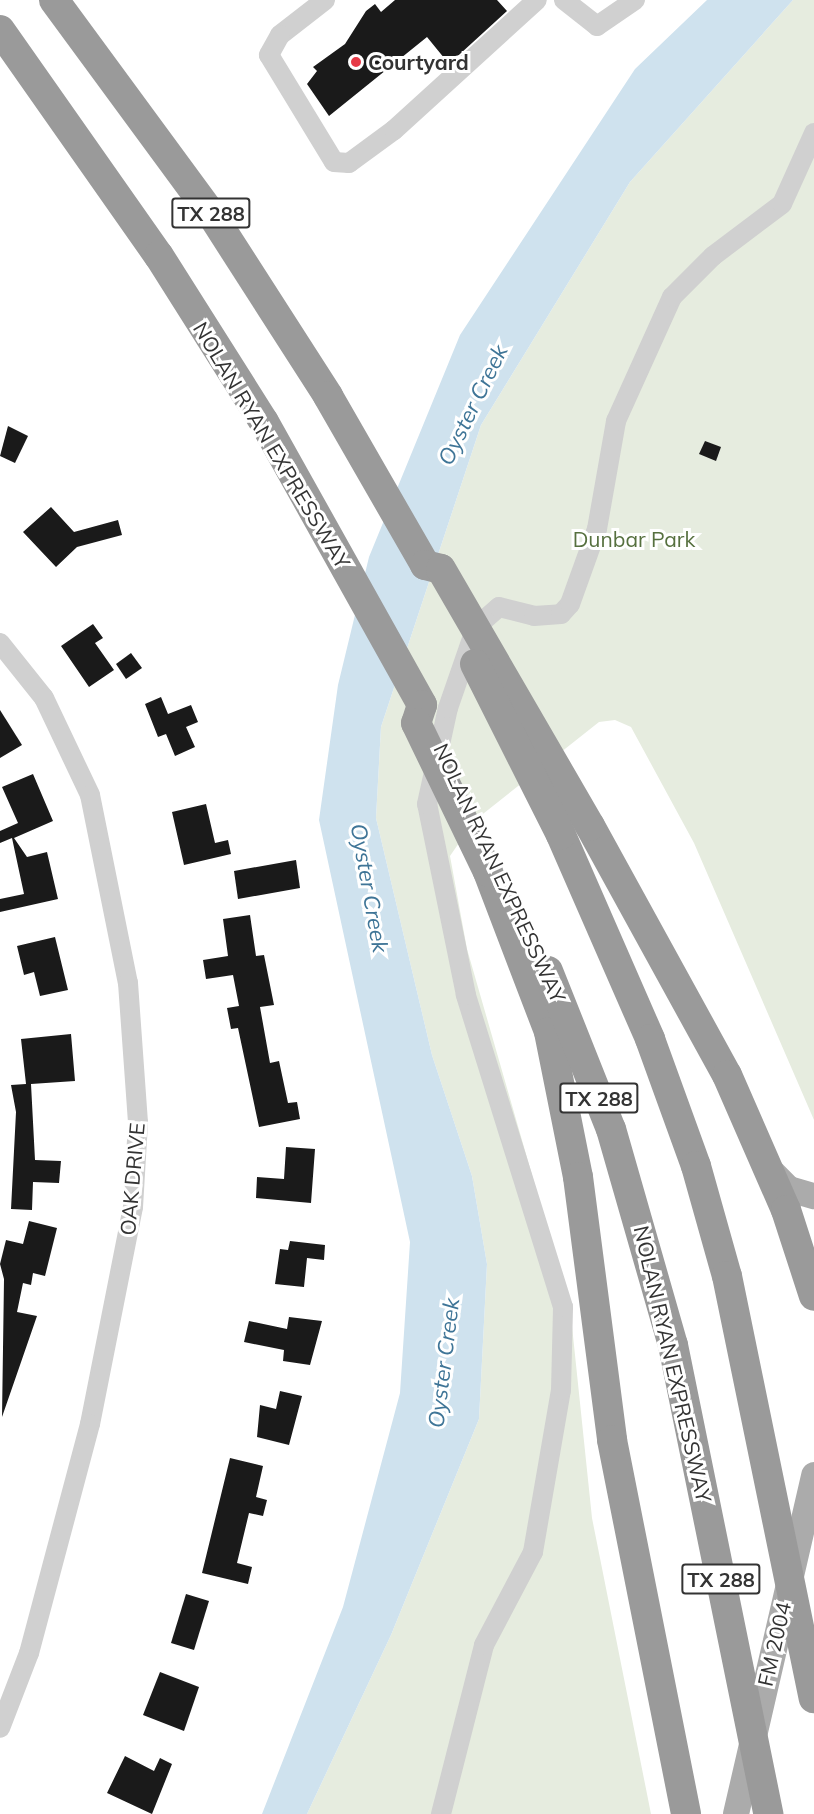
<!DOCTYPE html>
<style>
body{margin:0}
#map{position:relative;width:814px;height:1814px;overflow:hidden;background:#fff;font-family:Mulish,sans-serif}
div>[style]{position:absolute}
.green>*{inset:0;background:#e6ecdf}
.water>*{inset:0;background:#cfe2ee}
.building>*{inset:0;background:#1a1a1a}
.minor>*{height:20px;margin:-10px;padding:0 10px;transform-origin:10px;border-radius:10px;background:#d0d0d0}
.major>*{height:26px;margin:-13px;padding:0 13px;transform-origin:13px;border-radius:13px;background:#ababab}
.highway>*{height:30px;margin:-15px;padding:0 15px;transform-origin:15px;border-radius:15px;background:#9a9a9a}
.highway-bridge>*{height:30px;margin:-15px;padding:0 15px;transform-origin:15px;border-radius:15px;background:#9a9a9a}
.dots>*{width:16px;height:16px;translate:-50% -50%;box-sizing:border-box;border:3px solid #fff;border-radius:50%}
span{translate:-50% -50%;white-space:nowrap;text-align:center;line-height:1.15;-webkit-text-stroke:6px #fff;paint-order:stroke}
.shield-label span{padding:2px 4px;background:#fff;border:2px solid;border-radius:4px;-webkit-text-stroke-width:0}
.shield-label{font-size:20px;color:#333;font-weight:700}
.poi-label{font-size:21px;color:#333;font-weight:700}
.left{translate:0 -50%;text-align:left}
.street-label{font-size:21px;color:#333}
.park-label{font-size:21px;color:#56703f}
.water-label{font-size:22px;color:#3f7597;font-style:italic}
</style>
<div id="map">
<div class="green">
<i style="clip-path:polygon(793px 0,814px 0,814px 1120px,694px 843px,631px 727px,615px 720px,599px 722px,474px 821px,450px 856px,467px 949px,570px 1307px,592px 1518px,651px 1814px,307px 1814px,391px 1635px,479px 1419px,487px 1264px,472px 1176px,432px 1055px,376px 818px,381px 727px,481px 425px,630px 182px)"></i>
</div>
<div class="water">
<i style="clip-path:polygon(707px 0,793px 0,630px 182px,481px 425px,381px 727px,376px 818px,432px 1055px,472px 1176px,487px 1264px,479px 1419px,391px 1635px,307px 1814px,262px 1814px,343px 1607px,400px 1393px,410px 1242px,319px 820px,338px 685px,369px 557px,460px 335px,635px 69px)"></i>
</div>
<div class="building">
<i style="clip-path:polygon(395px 0,497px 0,507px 11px,449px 64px,427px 37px,329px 116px,307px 84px,317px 71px,313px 67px,345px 44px,366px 11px,375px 4px,381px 12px)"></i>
<i style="clip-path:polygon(8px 426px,28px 436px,15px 463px,0 456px)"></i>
<i style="clip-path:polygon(705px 441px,721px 447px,716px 461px,699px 454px)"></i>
<i style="clip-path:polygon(51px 507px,74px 532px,118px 520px,122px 535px,77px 547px,56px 567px,23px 532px)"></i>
<i style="clip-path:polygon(93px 624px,103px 638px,95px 643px,114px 670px,89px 687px,61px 646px)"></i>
<i style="clip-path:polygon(131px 653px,142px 668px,126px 679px,116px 664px)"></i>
<i style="clip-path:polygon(161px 697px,168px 714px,191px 705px,198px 722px,186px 727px,195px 747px,175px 756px,166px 734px,158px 737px,145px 704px)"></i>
<i style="clip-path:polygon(0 710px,22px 745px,0 758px)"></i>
<i style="clip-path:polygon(33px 774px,53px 821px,14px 838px,27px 857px,47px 852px,58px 899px,0 912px,0 899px,24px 894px,12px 838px,0 843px,0 831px,18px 823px,2px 787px)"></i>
<i style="clip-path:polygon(206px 804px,215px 843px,228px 840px,231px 854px,184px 865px,172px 812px)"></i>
<i style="clip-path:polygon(296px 860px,300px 888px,238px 899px,234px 871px)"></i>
<i style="clip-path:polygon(250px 915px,256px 956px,264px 955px,274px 1005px,260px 1007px,270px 1063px,279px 1061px,288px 1103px,297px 1102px,300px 1119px,259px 1127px,238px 1028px,231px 1029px,227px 1008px,239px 1006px,233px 975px,206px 979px,203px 960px,228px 956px,223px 919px)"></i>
<i style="clip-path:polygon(55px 937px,68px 990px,40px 996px,34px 972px,24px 975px,17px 946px)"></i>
<i style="clip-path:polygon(71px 1034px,75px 1081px,31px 1084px,35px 1160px,61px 1161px,59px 1183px,33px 1182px,32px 1210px,11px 1209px,16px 1112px,11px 1085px,26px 1084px,21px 1039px)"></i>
<i style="clip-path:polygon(286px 1147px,315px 1149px,311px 1203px,256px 1198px,257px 1177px,284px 1179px)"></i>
<i style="clip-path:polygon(29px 1221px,57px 1228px,45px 1276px,33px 1273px,31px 1285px,23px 1283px,17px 1312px,37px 1316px,2px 1417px,4px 1279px,0 1264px,6px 1240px,23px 1244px)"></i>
<i style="clip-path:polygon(290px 1241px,325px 1245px,324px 1260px,307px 1258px,304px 1287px,275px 1284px,280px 1249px,288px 1250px)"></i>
<i style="clip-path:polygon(289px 1317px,322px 1321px,310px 1365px,283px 1361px,284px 1350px,244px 1342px,249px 1321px,287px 1329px)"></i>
<i style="clip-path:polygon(280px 1391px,302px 1396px,289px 1445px,257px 1437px,260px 1405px,276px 1409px)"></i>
<i style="clip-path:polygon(230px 1458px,263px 1466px,256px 1497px,267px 1500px,263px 1516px,249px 1513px,237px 1563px,252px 1567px,248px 1584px,202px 1573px)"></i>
<i style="clip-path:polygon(186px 1594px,209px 1601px,194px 1650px,171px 1643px)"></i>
<i style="clip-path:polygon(160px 1672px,199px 1687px,184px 1731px,143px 1715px)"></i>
<i style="clip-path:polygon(125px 1756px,154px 1771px,160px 1758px,172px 1764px,152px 1814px,107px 1793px)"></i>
</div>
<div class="minor">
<i style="left:325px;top:0;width:57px;rotate:142.1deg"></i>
<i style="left:280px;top:35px;width:23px;rotate:119deg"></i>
<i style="left:269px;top:55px;width:125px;rotate:58.7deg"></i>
<i style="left:334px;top:162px;width:15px;rotate:4deg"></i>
<i style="left:349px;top:163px;width:56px;rotate:-36.3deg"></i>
<i style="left:394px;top:130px;width:193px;rotate:-42.3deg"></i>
<i style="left:564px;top:0;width:42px;rotate:38.2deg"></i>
<i style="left:597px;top:26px;width:46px;rotate:-34.4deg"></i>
<i style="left:0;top:643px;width:70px;rotate:51.3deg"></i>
<i style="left:44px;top:698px;width:107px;rotate:64.6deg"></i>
<i style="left:90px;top:795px;width:192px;rotate:78.6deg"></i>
<i style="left:128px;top:983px;width:140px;rotate:85.9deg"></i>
<i style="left:138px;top:1123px;width:84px;rotate:93.4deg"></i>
<i style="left:133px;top:1207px;width:221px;rotate:101.2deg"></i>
<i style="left:90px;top:1424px;width:237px;rotate:104.9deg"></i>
<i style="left:29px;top:1653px;width:80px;rotate:111.1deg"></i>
<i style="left:441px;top:1814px;width:174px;rotate:-75.7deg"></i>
<i style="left:484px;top:1645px;width:105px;rotate:-62.2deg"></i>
<i style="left:533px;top:1552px;width:164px;rotate:-80.2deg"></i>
<i style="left:561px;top:1390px;width:83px;rotate:-88.6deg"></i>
<i style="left:563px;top:1307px;width:327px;rotate:-107.3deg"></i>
<i style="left:466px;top:995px;width:195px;rotate:-101.5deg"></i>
<i style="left:427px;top:804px;width:98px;rotate:-77.7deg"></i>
<i style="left:448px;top:708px;width:86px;rotate:-70.9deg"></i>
<i style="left:476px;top:627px;width:30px;rotate:-41deg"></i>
<i style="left:499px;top:607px;width:36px;rotate:14deg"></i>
<i style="left:534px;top:616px;width:27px;rotate:-4deg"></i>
<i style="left:561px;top:614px;width:13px;rotate:-48deg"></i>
<i style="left:570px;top:604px;width:80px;rotate:-70.2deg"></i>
<i style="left:597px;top:529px;width:110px;rotate:-80deg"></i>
<i style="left:616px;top:421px;width:136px;rotate:-65.7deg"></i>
<i style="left:672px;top:297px;width:58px;rotate:-45deg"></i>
<i style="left:713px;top:256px;width:86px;rotate:-37deg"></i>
<i style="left:782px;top:204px;width:78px;rotate:-65.7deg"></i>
</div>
<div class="major">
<i style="left:770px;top:1170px;width:27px;rotate:45deg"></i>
<i style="left:789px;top:1189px;width:26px;rotate:16deg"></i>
<i style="left:736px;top:1814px;width:348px;rotate:-77deg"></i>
</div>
<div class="highway">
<i style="left:54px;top:0;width:267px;rotate:53.7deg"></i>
<i style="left:212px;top:215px;width:215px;rotate:57.3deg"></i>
<i style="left:328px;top:396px;width:195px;rotate:60.1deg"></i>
<i style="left:0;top:30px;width:276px;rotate:54.9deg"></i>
<i style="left:159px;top:256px;width:196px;rotate:57.7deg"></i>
<i style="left:264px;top:422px;width:324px;rotate:60.8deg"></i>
<i style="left:590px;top:826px;width:284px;rotate:61.2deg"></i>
<i style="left:727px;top:1075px;width:147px;rotate:66.4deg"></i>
<i style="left:786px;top:1210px;width:90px;rotate:72deg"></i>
<i style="left:561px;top:835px;width:223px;rotate:66.4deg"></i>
<i style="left:650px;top:1039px;width:135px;rotate:70.1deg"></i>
<i style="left:696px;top:1166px;width:114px;rotate:74.3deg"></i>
<i style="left:488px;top:872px;width:171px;rotate:69.1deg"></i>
<i style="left:549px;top:1032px;width:148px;rotate:78.7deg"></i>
<i style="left:578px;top:1177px;width:265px;rotate:82.6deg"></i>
<i style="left:612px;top:1440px;width:381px;rotate:78.8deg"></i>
<i style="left:548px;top:971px;width:170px;rotate:68.3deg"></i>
<i style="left:611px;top:1129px;width:225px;rotate:74deg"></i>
</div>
<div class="highway-bridge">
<i style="left:425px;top:565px;width:16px;rotate:14deg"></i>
<i style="left:441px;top:569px;width:297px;rotate:59.9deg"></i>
<i style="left:475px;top:664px;width:191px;rotate:63.3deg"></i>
<i style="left:422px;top:705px;width:19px;rotate:108deg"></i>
<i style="left:416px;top:723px;width:165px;rotate:64.2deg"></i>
<i style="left:727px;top:1276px;width:431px;rotate:78.4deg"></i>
<i style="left:673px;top:1345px;width:479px;rotate:78.5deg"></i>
</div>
<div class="dots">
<i style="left:356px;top:62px;background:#e63946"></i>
</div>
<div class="shield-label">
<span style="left:211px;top:213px">TX 288</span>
<span style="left:599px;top:1098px">TX 288</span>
<span style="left:721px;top:1579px">TX 288</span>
</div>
<div class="poi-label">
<span class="left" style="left:368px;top:62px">Courtyard</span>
</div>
<div class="street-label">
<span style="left:272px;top:445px;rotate:59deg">NOLAN RYAN EXPRESSWAY</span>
<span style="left:500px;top:873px;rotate:65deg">NOLAN RYAN EXPRESSWAY</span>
<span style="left:132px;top:1179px;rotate:-85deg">OAK DRIVE</span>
<span style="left:673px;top:1364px;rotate:77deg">NOLAN RYAN EXPRESSWAY</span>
<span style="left:774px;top:1644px;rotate:-77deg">FM 2004</span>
</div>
<div class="park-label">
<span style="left:634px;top:539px">Dunbar Park</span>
</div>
<div class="water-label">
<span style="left:473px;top:405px;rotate:-64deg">Oyster Creek</span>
<span style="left:369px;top:888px;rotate:80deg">Oyster Creek</span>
<span style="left:444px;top:1363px;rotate:-83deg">Oyster Creek</span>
</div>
</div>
